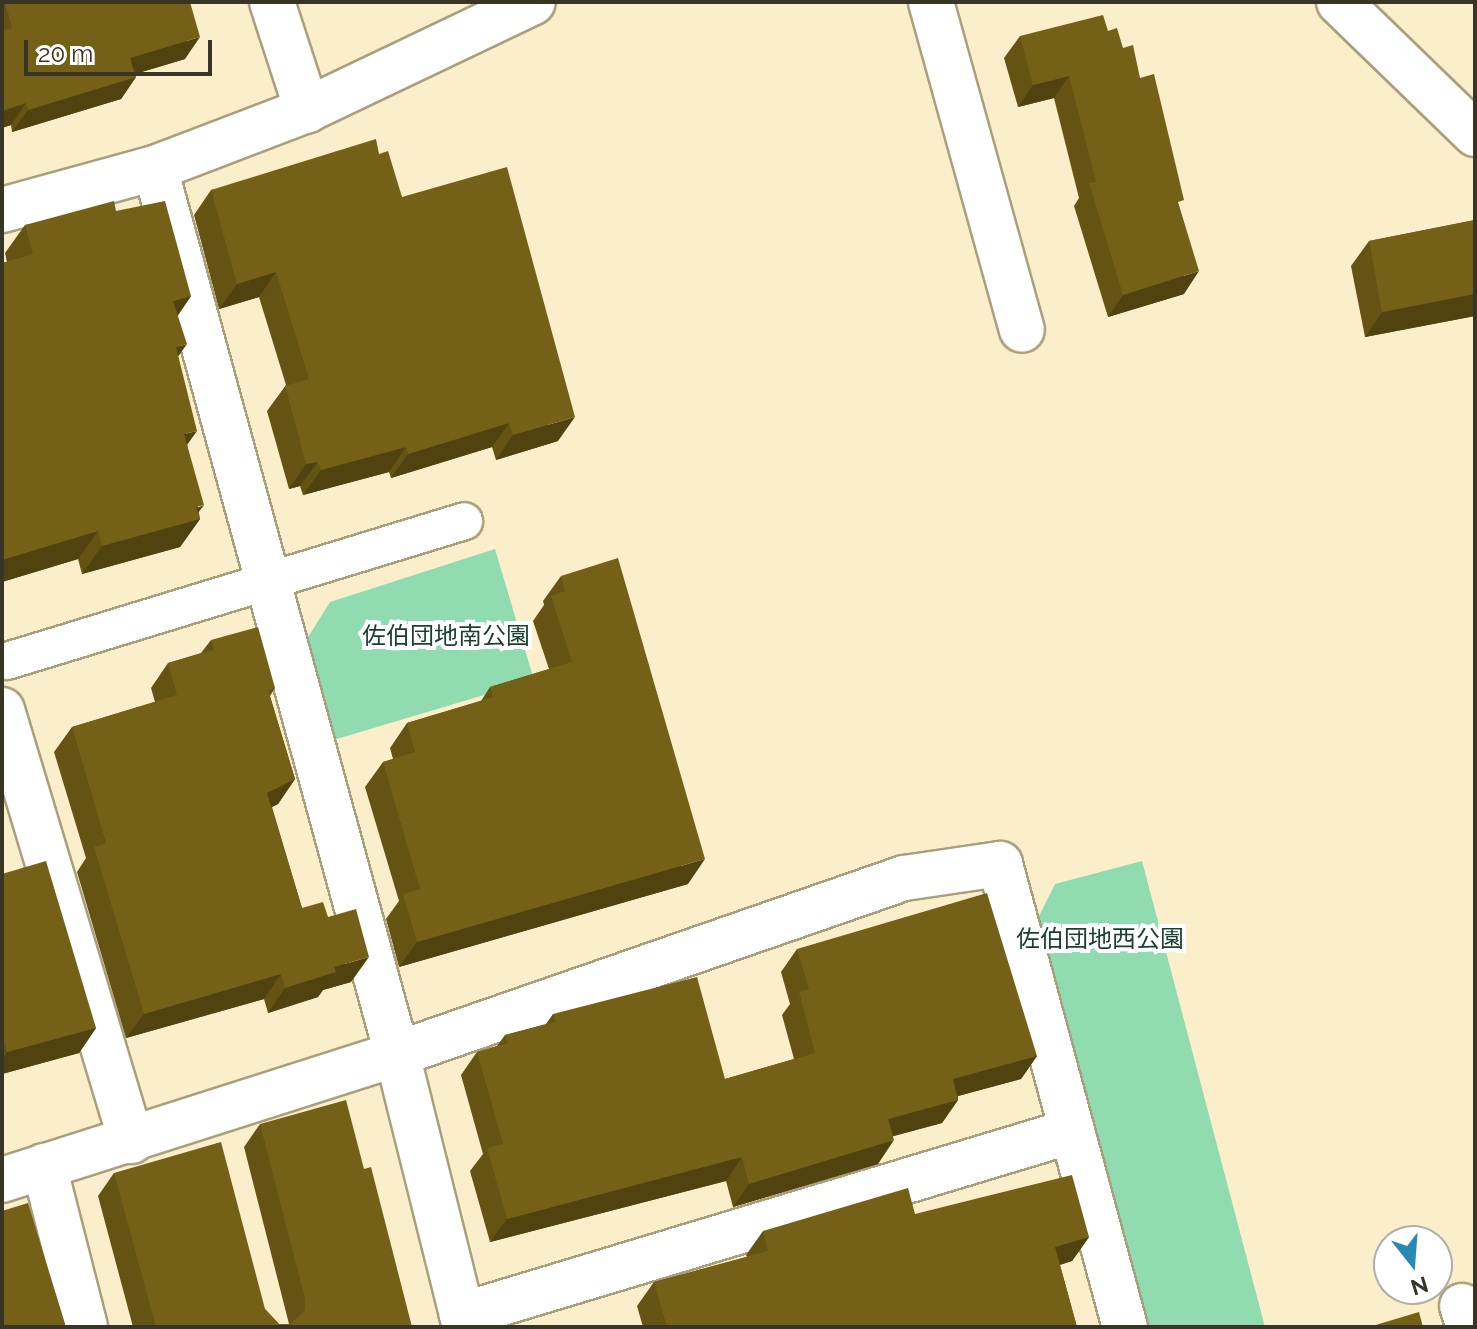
<!DOCTYPE html>
<meta charset="utf-8">
<style>
body{margin:0}
#map{position:relative;width:1477px;height:1329px;overflow:hidden;background:#fbefcb;font-family:Raleway,"Noto Sans JP",sans-serif}
div>[style]{position:absolute}
.green>*{inset:0;background:#90dbb0}
.roads{filter:drop-shadow(2px 0 #aa9f7d) drop-shadow(-2px 0 #aa9f7d) drop-shadow(0 2px #aa9f7d) drop-shadow(0 -2px #aa9f7d)}
.service>*{height:36px;margin:-18px;padding:0 18px;transform-origin:18px;border-radius:18px;background:#fff}
.minor>*{height:44px;margin:-22px;padding:0 22px;transform-origin:22px;border-radius:22px;background:#fff}
.wall>*{inset:0;background:#645313}
.shaded-wall>*{inset:0;background:#51430f}
.building>*{inset:0;background:#746016}
span{translate:-50% -50%;white-space:nowrap;text-align:center;line-height:1.15;-webkit-text-stroke:8px #fff;paint-order:stroke}
.park-label{font-size:24px;color:#1a412d}
.frame{position:absolute;inset:0;border:4px solid #383426;pointer-events:none}
.north{position:absolute;left:1373px;top:1225px;width:80px;height:80px;box-sizing:border-box;background:#fff;border:2px solid #afaea8;border-radius:50%;rotate:163deg;font-size:22px;font-weight:700;line-height:32px;text-align:center;color:#383426}
.north::after{content:'';display:block;margin:auto;width:28px;height:36px;background:#288ab4;clip-path:polygon(50% 0,100% 100%,50% 72%,0 100%)}
.scale{position:absolute;left:24px;top:40px;width:188px;height:36px;box-sizing:border-box;border:4px solid #383426;border-top:0;padding-left:10px;font-size:24px;line-height:28px;white-space:nowrap;color:#383426;-webkit-text-stroke:6px #fff;paint-order:stroke}
</style>
<div id="map">
<div class="green">
<i style="clip-path:polygon(495px 549px,534px 680px,330px 741px,305px 642px,330px 602px)"></i>
<i style="clip-path:polygon(1142px 861px,1265px 1327px,1142px 1327px,1034px 926px,1055px 884px)"></i>
</div>
<div class="roads">
<div class="service">
<i style="left:7px;top:661px;width:478px;rotate:-17deg"></i>
</div>
<div class="minor">
<i style="left:272px;top:2px;width:114px;rotate:72deg"></i>
<i style="left:931px;top:2px;width:340px;rotate:74.5deg"></i>
<i style="left:1339px;top:2px;width:190px;rotate:44.1deg"></i>
<i style="left:155px;top:168px;width:918px;rotate:74.72deg"></i>
<i style="left:397px;top:1054px;width:281px;rotate:76deg"></i>
<i style="left:2px;top:210px;width:159px;rotate:-15.4deg"></i>
<i style="left:155px;top:168px;width:163px;rotate:-20.9deg"></i>
<i style="left:307px;top:110px;width:250px;rotate:-25.5deg"></i>
<i style="left:2px;top:710px;width:450px;rotate:73.3deg"></i>
<i style="left:44px;top:1166px;width:166px;rotate:75.7deg"></i>
<i style="left:2px;top:1180px;width:415px;rotate:-17.7deg"></i>
<i style="left:397px;top:1054px;width:537px;rotate:-19.14deg"></i>
<i style="left:904px;top:878px;width:97px;rotate:-8.3deg"></i>
<i style="left:1000px;top:864px;width:480px;rotate:74.9deg"></i>
<i style="left:1462px;top:1306px;width:22px;rotate:72deg"></i>
<i style="left:462px;top:1315px;width:637px;rotate:-16.79deg"></i>
</div>
</div>
<div class="wall">
<i style="clip-path:polygon(2px 2px,190px 2px,185px 59px,135px 74px,136px 77px,121px 99px,12px 132px,11px 125px,2px 128px)"></i>
<i style="clip-path:polygon(1108px 31px,1123px 48px,1140px 78px,1179px 207px,1184px 294px,1108px 317px,1074px 206px,1079px 198px,1054px 98px,1018px 107px,1004px 58px,1020px 36px)"></i>
<i style="clip-path:polygon(379px 154px,402px 197px,558px 441px,496px 460px,492px 447px,391px 478px,389px 472px,303px 495px,300px 486px,289px 489px,267px 411px,286px 385px,259px 297px,219px 309px,194px 215px,211px 190px)"></i>
<i style="clip-path:polygon(116px 211px,191px 296px,178px 315px,178px 356px,187px 444px,200px 519px,180px 547px,82px 574px,78px 559px,2px 582px,2px 263px,7px 262px,5px 253px,25px 225px)"></i>
<i style="clip-path:polygon(1475px 220px,1475px 316px,1365px 337px,1351px 266px,1369px 241px)"></i>
<i style="clip-path:polygon(561px 576px,688px 884px,399px 967px,386px 919px,399px 901px,365px 787px,383px 762px,393px 759px,390px 748px,407px 723px,481px 701px,490px 687px,549px 669px,533px 621px,544px 605px,543px 601px)"></i>
<i style="clip-path:polygon(211px 640px,275px 688px,270px 696px,295px 779px,278px 804px,272px 807px,302px 908px,328px 917px,351px 982px,323px 990px,318px 997px,268px 1013px,264px 999px,126px 1038px,77px 872px,86px 858px,54px 752px,72px 727px,155px 702px,151px 688px,168px 663px,201px 653px)"></i>
<i style="clip-path:polygon(2px 874px,96px 1028px,79px 1053px,2px 1074px)"></i>
<i style="clip-path:polygon(797px 949px,1037px 1056px,1021px 1079px,958px 1096px,958px 1100px,942px 1123px,893px 1136px,878px 1164px,733px 1207px,726px 1181px,490px 1242px,470px 1171px,483px 1154px,461px 1075px,477px 1052px,497px 1046px,505px 1035px,546px 1024px,553px 1014px,725px 1079px,794px 1059px,782px 1015px,790px 1004px,781px 972px)"></i>
<i style="clip-path:polygon(260px 1124px,364px 1169px,412px 1327px,133px 1327px,98px 1196px,114px 1173px,265px 1309px,279px 1324px,289px 1324px,244px 1147px)"></i>
<i style="clip-path:polygon(915px 1214px,1089px 1237px,1072px 1261px,1060px 1265px,1077px 1327px,643px 1327px,637px 1306px,654px 1282px,747px 1257px,746px 1255px,763px 1231px)"></i>
</div>
<div class="shaded-wall">
<i style="clip-path:polygon(200px 37px,185px 59px,115px 80px,130px 58px)"></i>
<i style="clip-path:polygon(1069px 76px,1054px 98px,1018px 107px,1033px 85px)"></i>
<i style="clip-path:polygon(136px 77px,121px 99px,12px 132px,28px 110px)"></i>
<i style="clip-path:polygon(26px 103px,11px 125px,2px 128px,2px 111px)"></i>
<i style="clip-path:polygon(1199px 271px,1184px 294px,1108px 317px,1123px 295px)"></i>
<i style="clip-path:polygon(276px 272px,259px 297px,219px 309px,237px 284px)"></i>
<i style="clip-path:polygon(1475px 294px,1475px 316px,1365px 337px,1382px 312px)"></i>
<i style="clip-path:polygon(191px 296px,172px 324px,173px 301px)"></i>
<i style="clip-path:polygon(187px 344px,167px 372px,176px 347px)"></i>
<i style="clip-path:polygon(575px 417px,558px 441px,496px 460px,513px 435px)"></i>
<i style="clip-path:polygon(509px 423px,492px 447px,391px 478px,408px 454px)"></i>
<i style="clip-path:polygon(197px 431px,177px 459px,184px 434px)"></i>
<i style="clip-path:polygon(406px 447px,389px 472px,303px 495px,321px 470px)"></i>
<i style="clip-path:polygon(318px 462px,300px 486px,289px 489px,306px 464px)"></i>
<i style="clip-path:polygon(204px 505px,192px 521px,200px 519px,180px 547px,82px 574px,102px 546px)"></i>
<i style="clip-path:polygon(98px 531px,78px 559px,2px 582px,2px 560px)"></i>
<i style="clip-path:polygon(295px 779px,278px 804px,250px 818px,267px 793px)"></i>
<i style="clip-path:polygon(705px 859px,688px 884px,399px 967px,417px 942px)"></i>
<i style="clip-path:polygon(369px 957px,351px 982px,323px 990px,318px 997px,268px 1013px,285px 988px,334px 967px)"></i>
<i style="clip-path:polygon(281px 974px,264px 999px,126px 1038px,144px 1014px)"></i>
<i style="clip-path:polygon(96px 1028px,79px 1053px,2px 1074px,2px 1060px,7px 1052px)"></i>
<i style="clip-path:polygon(1037px 1056px,1021px 1079px,936px 1102px,953px 1079px)"></i>
<i style="clip-path:polygon(958px 1100px,942px 1123px,872px 1142px,888px 1119px)"></i>
<i style="clip-path:polygon(894px 1140px,878px 1164px,733px 1207px,749px 1184px)"></i>
<i style="clip-path:polygon(742px 1157px,726px 1181px,490px 1242px,507px 1219px)"></i>
<i style="clip-path:polygon(1089px 1237px,1072px 1261px,1038px 1271px,1055px 1247px)"></i>
</div>
<div class="building">
<i style="clip-path:polygon(5px 2px,190px 2px,200px 37px,130px 58px,136px 77px,28px 110px,26px 103px,2px 111px,2px 40px,4px 39px,3px 31px,12px 28px)"></i>
<i style="clip-path:polygon(1103px 15px,1108px 31px,1117px 28px,1123px 48px,1133px 45px,1140px 78px,1154px 74px,1184px 200px,1178px 202px,1199px 271px,1123px 295px,1089px 183px,1096px 182px,1069px 76px,1033px 85px,1020px 36px)"></i>
<i style="clip-path:polygon(376px 139px,379px 154px,388px 151px,402px 197px,507px 167px,575px 417px,513px 435px,509px 423px,408px 454px,406px 447px,321px 470px,318px 462px,306px 464px,285px 386px,309px 379px,276px 272px,237px 284px,211px 190px)"></i>
<i style="clip-path:polygon(114px 201px,116px 211px,165px 201px,191px 296px,173px 301px,187px 344px,176px 347px,197px 431px,184px 434px,204px 505px,196px 507px,200px 519px,102px 546px,98px 531px,2px 560px,2px 263px,33px 254px,25px 225px)"></i>
<i style="clip-path:polygon(1475px 220px,1475px 294px,1382px 312px,1369px 241px)"></i>
<i style="clip-path:polygon(618px 558px,705px 859px,417px 942px,403px 894px,420px 889px,383px 762px,415px 752px,407px 723px,493px 697px,490px 687px,572px 662px,551px 596px,565px 591px,561px 576px)"></i>
<i style="clip-path:polygon(258px 627px,275px 688px,268px 690px,295px 779px,267px 793px,302px 908px,323px 902px,328px 917px,356px 909px,369px 957px,334px 967px,336px 972px,285px 988px,281px 974px,144px 1014px,94px 847px,106px 843px,72px 727px,177px 695px,168px 663px,214px 650px,211px 640px)"></i>
<i style="clip-path:polygon(46px 861px,96px 1028px,7px 1052px,2px 1034px,2px 874px)"></i>
<i style="clip-path:polygon(987px 893px,1037px 1056px,953px 1079px,958px 1100px,888px 1119px,894px 1140px,749px 1184px,742px 1157px,507px 1219px,487px 1148px,503px 1144px,477px 1052px,508px 1043px,505px 1035px,556px 1022px,553px 1014px,697px 977px,725px 1079px,815px 1053px,799px 992px,809px 989px,797px 949px)"></i>
<i style="clip-path:polygon(346px 1100px,364px 1169px,371px 1167px,412px 1327px,156px 1327px,114px 1173px,221px 1142px,265px 1309px,279px 1324px,291px 1324px,305px 1310px,305px 1299px,260px 1124px)"></i>
<i style="clip-path:polygon(1072px 1175px,1089px 1237px,1055px 1247px,1077px 1327px,667px 1327px,654px 1282px,768px 1251px,763px 1231px,908px 1188px,915px 1214px)"></i>
<i style="clip-path:polygon(28px 1203px,66px 1327px,2px 1327px,2px 1211px)"></i>
<i style="clip-path:polygon(1419px 1312px,1423px 1327px,1369px 1327px)"></i>
</div>
<div class="park-label">
<span style="left:446px;top:636px">佐伯団地南公園</span>
<span style="left:1100px;top:939px">佐伯団地西公園</span>
</div>
<div class="frame"></div>
<div class="north">N</div>
<div class="scale">20 m</div>
</div>
